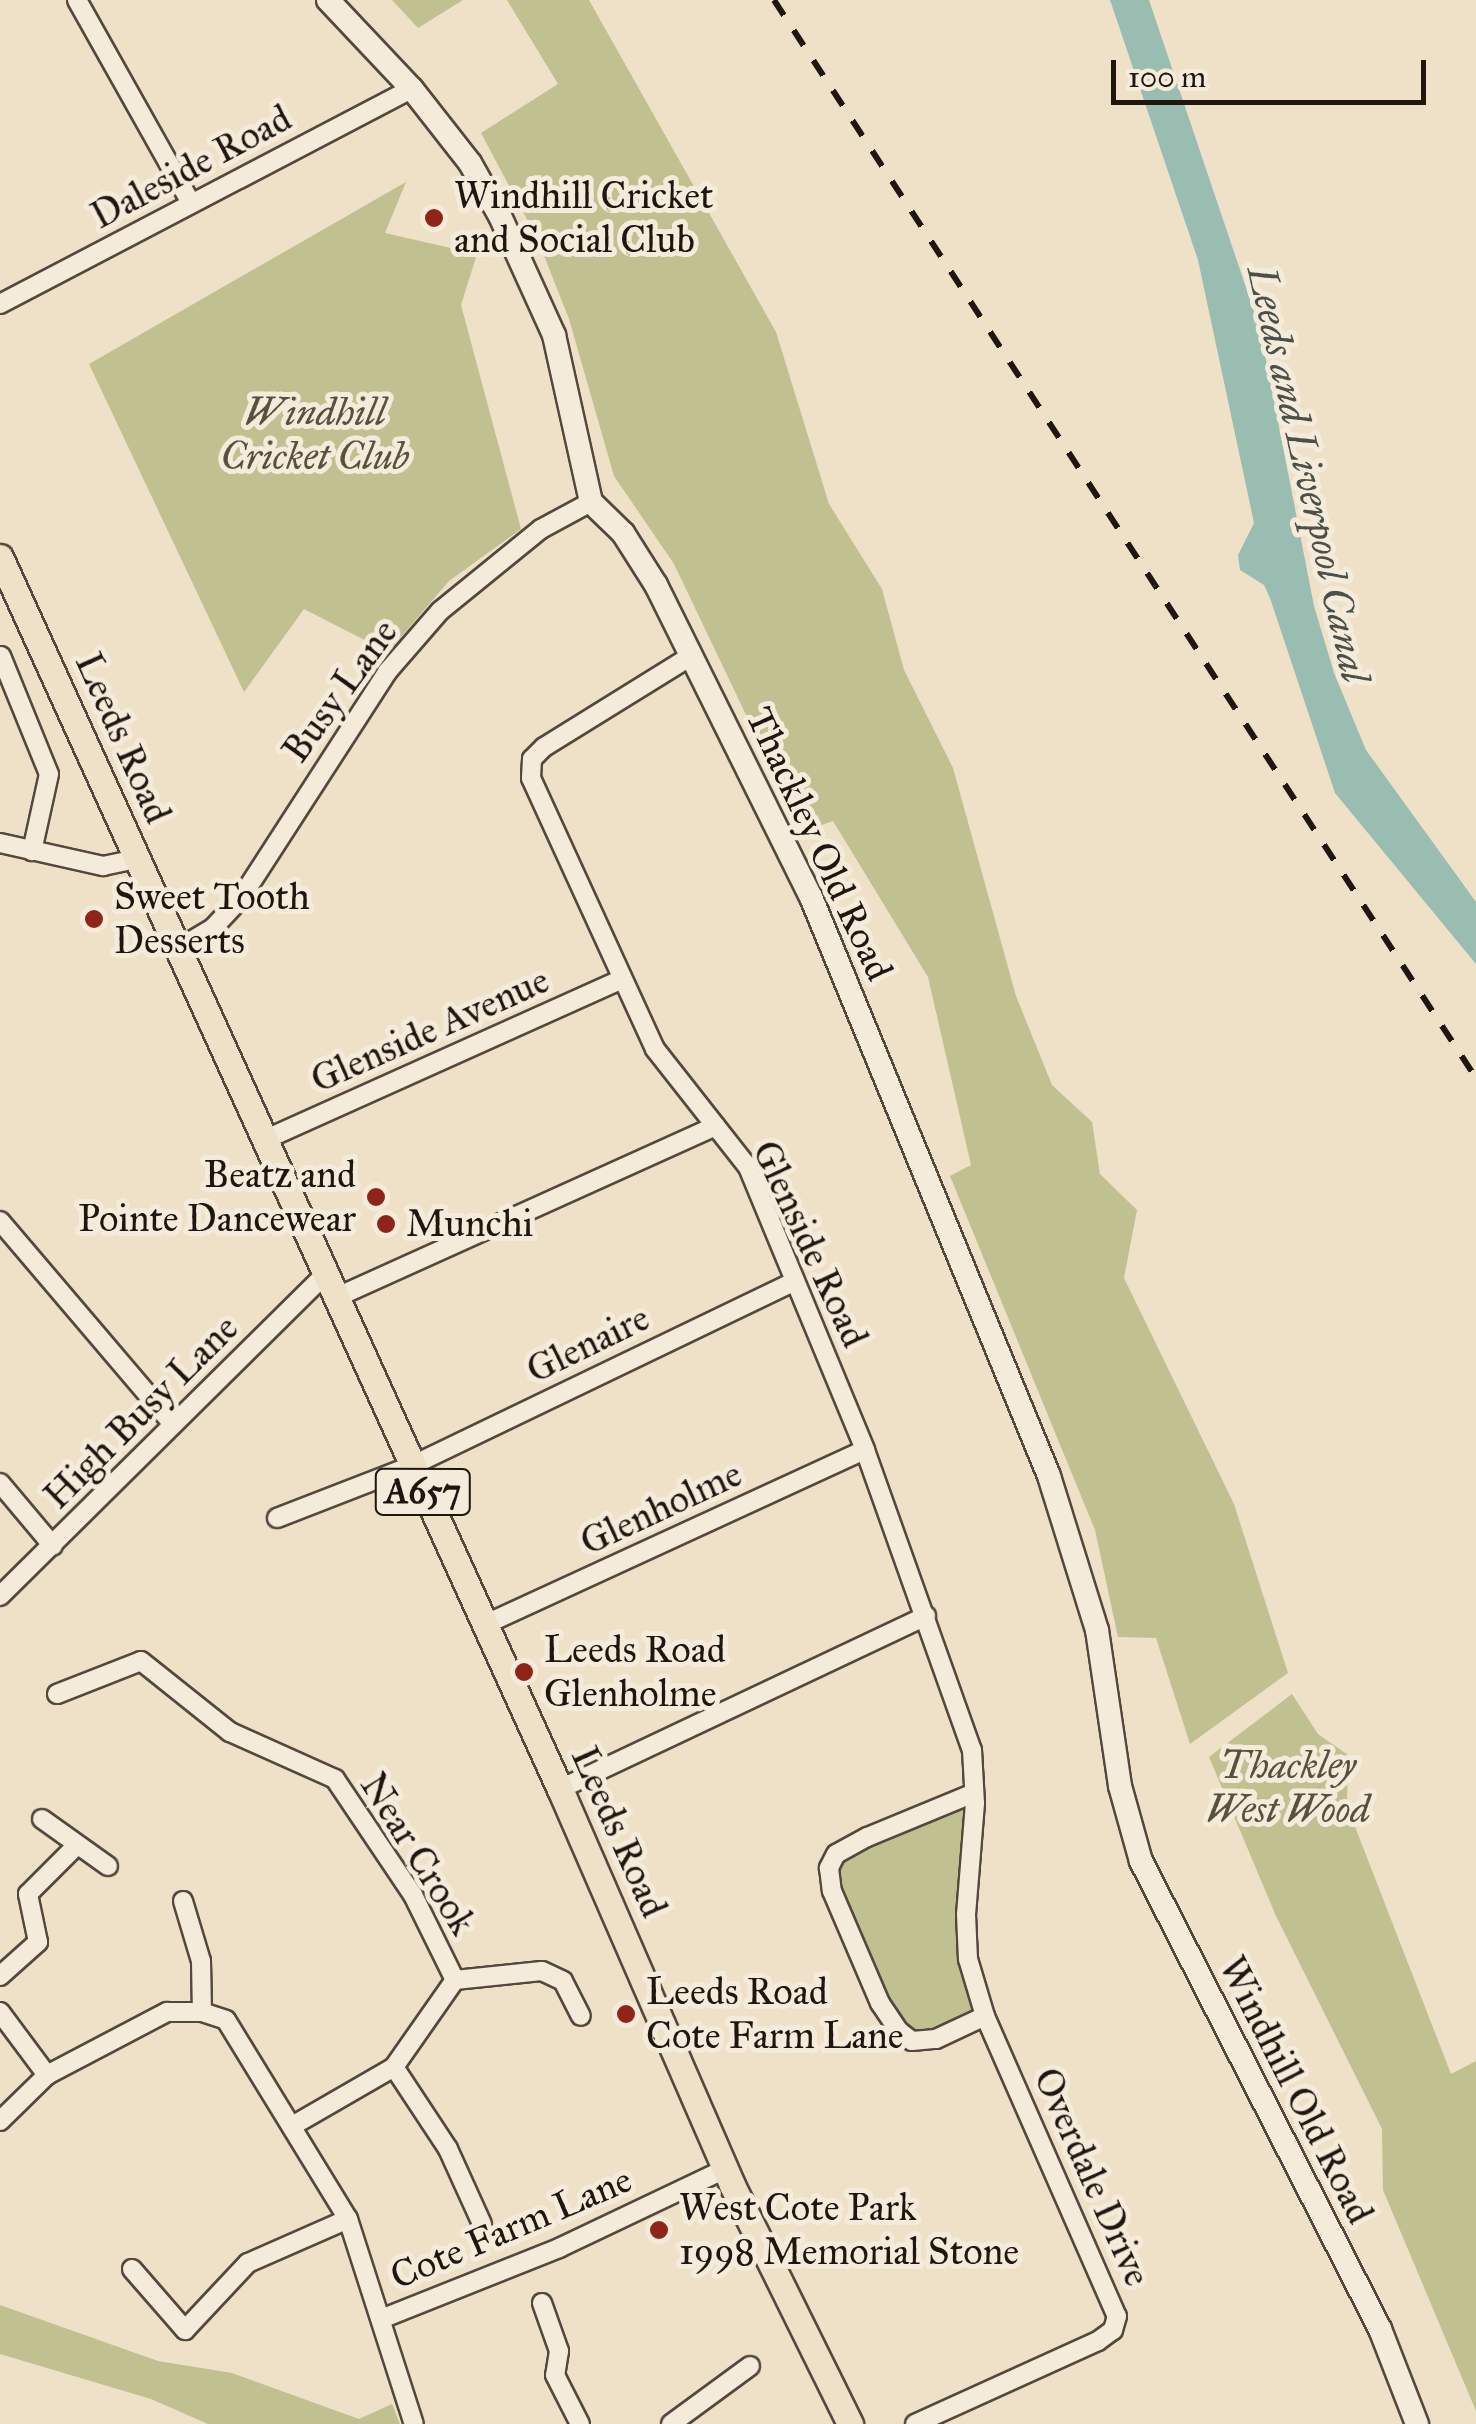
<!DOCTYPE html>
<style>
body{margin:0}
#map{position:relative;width:1476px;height:2424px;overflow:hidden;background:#efe0c8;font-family:"IM FELL Great Primer",serif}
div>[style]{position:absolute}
.green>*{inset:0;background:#c0c091}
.water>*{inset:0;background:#9abdb1}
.roads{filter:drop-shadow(2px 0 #54483e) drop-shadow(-2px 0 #54483e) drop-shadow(0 2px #54483e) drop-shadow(0 -2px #54483e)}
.street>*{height:18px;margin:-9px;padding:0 9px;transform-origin:9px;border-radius:9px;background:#f5ebdb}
.secondary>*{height:22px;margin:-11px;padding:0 11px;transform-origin:11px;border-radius:11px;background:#f5ebdb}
.primary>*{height:25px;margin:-12.5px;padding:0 12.5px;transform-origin:12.5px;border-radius:12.5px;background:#efe0c8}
.rail>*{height:6px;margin-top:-3px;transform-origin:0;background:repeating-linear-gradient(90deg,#201610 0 18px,transparent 0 36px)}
.dots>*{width:28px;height:28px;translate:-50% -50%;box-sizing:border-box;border:5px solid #f5ebdb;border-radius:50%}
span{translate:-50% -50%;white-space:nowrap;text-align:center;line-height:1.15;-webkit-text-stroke:10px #f5ebdb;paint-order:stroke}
.shield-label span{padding:2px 8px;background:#f5ebdb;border:2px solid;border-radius:8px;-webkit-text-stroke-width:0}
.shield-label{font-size:35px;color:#201610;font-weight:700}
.street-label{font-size:38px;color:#201610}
.poi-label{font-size:38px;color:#201610}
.left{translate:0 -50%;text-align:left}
.right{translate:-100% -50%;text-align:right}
.park-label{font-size:38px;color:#58523d;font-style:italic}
.water-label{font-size:40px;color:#4b5048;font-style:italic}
.scale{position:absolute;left:1111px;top:60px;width:315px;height:45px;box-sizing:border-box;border:5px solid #201610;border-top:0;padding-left:12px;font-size:30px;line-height:35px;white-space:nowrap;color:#201610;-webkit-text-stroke:8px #f5ebdb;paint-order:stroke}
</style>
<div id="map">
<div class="green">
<i style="clip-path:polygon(392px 0,463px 0,418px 28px)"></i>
<i style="clip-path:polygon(507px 0,589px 0,776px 332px,829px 504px,882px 589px,904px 670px,953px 768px,1016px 996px,1052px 1085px,1092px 1122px,1100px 1174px,1137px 1210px,1124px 1278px,1234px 1504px,1288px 1673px,1190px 1744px,1156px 1638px,1118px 1637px,1095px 1530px,950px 1176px,971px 1165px,928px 977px,833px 821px,802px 832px,674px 564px,614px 476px,569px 319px,537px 238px,481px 133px,558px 84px)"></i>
<i style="clip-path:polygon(406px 182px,385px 233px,477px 254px,461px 305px,521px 529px,449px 581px,388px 652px,304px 609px,244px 692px,89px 364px)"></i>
<i style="clip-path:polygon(1292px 1694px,1318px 1734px,1348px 1755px,1347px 1806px,1451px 2074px,1476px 2061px,1476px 2411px,1383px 2190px,1382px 2129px,1276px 1916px,1209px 1757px)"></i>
<i style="clip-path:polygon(974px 1793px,966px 1914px,985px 2016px,936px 2039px,899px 2031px,832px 1891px,836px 1854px)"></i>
<i style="clip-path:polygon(0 2305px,158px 2361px,232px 2373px,359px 2419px,392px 2404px,400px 2424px,208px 2424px,151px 2399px,0 2354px)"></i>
</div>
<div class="water">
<i style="clip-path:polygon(1110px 0,1149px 0,1260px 329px,1314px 606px,1334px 673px,1366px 750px,1476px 902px,1476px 964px,1335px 793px,1270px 598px,1264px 585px,1240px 570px,1238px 555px,1254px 523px,1198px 260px)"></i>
</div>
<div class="roads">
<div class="street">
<i style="left:77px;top:0;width:233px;rotate:60.7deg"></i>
<i style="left:0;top:304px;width:465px;rotate:-27.6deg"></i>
<i style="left:1px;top:656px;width:127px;rotate:67.9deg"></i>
<i style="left:49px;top:774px;width:79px;rotate:102.4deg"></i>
<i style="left:691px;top:656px;width:173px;rotate:148.2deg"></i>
<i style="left:544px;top:747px;width:17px;rotate:135deg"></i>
<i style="left:532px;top:759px;width:19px;rotate:93deg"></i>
<i style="left:531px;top:778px;width:298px;rotate:65.4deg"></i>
<i style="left:655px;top:1049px;width:150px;rotate:51.8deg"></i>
<i style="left:748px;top:1167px;width:306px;rotate:67.5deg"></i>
<i style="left:865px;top:1450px;width:319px;rotate:70.4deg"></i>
<i style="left:972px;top:1750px;width:53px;rotate:86.8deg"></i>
<i style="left:975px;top:1803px;width:111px;rotate:94.6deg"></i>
<i style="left:966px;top:1914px;width:45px;rotate:87.5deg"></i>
<i style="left:968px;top:1959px;width:59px;rotate:73.4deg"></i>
<i style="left:985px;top:2016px;width:328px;rotate:66.3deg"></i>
<i style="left:1117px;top:2316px;width:15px;rotate:106deg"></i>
<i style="left:1113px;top:2330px;width:19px;rotate:144deg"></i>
<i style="left:1098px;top:2341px;width:201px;rotate:155.6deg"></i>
<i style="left:0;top:843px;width:106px;rotate:12.6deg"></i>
<i style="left:103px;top:866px;width:34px;rotate:-12deg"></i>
<i style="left:176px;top:950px;width:43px;rotate:-30.7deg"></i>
<i style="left:213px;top:928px;width:41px;rotate:-47deg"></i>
<i style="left:241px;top:898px;width:269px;rotate:-57.1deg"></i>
<i style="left:387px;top:672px;width:81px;rotate:-49deg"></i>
<i style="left:440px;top:611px;width:130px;rotate:-39.1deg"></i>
<i style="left:541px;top:529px;width:57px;rotate:-28.4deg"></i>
<i style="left:264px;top:1140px;width:393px;rotate:-24.2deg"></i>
<i style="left:0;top:1221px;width:267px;rotate:49.6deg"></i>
<i style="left:337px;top:1297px;width:415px;rotate:-24.3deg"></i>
<i style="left:0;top:1483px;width:82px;rotate:49.9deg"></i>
<i style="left:277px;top:1518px;width:144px;rotate:-21.2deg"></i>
<i style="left:411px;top:1466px;width:426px;rotate:-25.7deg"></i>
<i style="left:0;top:1596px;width:459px;rotate:-44.7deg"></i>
<i style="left:484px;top:1625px;width:419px;rotate:-24.7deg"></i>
<i style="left:57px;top:1694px;width:90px;rotate:-21.4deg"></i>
<i style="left:141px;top:1661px;width:114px;rotate:38.6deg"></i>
<i style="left:230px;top:1732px;width:115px;rotate:24.1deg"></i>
<i style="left:335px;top:1779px;width:140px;rotate:56.1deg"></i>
<i style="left:413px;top:1895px;width:95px;rotate:63.7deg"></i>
<i style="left:560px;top:1789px;width:405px;rotate:-25.3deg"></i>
<i style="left:974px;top:1793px;width:116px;rotate:157.6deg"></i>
<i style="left:867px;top:1837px;width:35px;rotate:151deg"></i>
<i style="left:836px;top:1854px;width:16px;rotate:117deg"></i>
<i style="left:829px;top:1868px;width:23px;rotate:83deg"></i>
<i style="left:832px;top:1891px;width:122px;rotate:66.8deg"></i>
<i style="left:880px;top:2003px;width:34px;rotate:56deg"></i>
<i style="left:899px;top:2031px;width:16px;rotate:38deg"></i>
<i style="left:912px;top:2041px;width:24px;rotate:-5deg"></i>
<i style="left:936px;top:2039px;width:54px;rotate:-25.1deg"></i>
<i style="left:42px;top:1819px;width:81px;rotate:35.5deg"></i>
<i style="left:183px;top:1901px;width:63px;rotate:73.3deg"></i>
<i style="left:201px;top:1961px;width:51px;rotate:88.9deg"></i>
<i style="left:202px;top:2012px;width:25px;rotate:18deg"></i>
<i style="left:226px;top:2020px;width:233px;rotate:58.5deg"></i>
<i style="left:348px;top:2219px;width:215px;rotate:72.2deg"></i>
<i style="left:0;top:1976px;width:51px;rotate:-41.8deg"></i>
<i style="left:38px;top:1942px;width:49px;rotate:-101.8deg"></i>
<i style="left:28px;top:1894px;width:66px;rotate:-45deg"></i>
<i style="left:0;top:2012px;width:79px;rotate:53.3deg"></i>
<i style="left:394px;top:2067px;width:98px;rotate:56.6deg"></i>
<i style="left:448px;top:2149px;width:82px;rotate:65.6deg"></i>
<i style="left:0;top:2121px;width:66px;rotate:-44.4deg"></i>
<i style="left:47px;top:2075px;width:136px;rotate:-27.7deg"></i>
<i style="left:167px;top:2012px;width:35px"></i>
<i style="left:292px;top:2126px;width:118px;rotate:-30deg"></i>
<i style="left:394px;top:2067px;width:106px;rotate:-55deg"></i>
<i style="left:455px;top:1980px;width:87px;rotate:-5.9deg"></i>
<i style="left:542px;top:1971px;width:23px;rotate:25deg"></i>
<i style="left:563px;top:1981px;width:39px;rotate:63deg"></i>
<i style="left:132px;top:2269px;width:81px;rotate:49deg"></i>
<i style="left:185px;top:2330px;width:92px;rotate:-46.8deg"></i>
<i style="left:248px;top:2263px;width:109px;rotate:-23.7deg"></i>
<i style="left:542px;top:2303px;width:51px;rotate:70.5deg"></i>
<i style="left:559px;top:2351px;width:24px;rotate:99deg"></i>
<i style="left:555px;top:2375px;width:55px;rotate:63deg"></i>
<i style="left:381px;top:2319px;width:192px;rotate:-21.7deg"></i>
<i style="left:559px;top:2248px;width:184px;rotate:-25.4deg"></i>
<i style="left:671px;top:2424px;width:98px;rotate:-36.3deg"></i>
</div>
<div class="secondary">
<i style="left:328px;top:0;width:122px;rotate:46.7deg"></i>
<i style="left:412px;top:89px;width:94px;rotate:51.9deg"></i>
<i style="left:470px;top:163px;width:61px;rotate:60.5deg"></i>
<i style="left:500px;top:216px;width:131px;rotate:65.6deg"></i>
<i style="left:554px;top:335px;width:171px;rotate:77.5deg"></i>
<i style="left:591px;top:502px;width:45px;rotate:44.1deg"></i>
<i style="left:623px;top:533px;width:62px;rotate:57.6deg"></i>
<i style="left:656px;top:585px;width:348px;rotate:63.6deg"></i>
<i style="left:811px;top:897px;width:626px;rotate:67.65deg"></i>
<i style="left:1049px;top:1476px;width:161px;rotate:72.7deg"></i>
<i style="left:1097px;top:1630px;width:158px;rotate:81.6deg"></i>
<i style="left:1120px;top:1786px;width:78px;rotate:74.4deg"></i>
<i style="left:1141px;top:1861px;width:525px;rotate:62.95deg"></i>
<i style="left:1380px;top:2329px;width:102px;rotate:68.7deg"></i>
</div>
<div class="primary">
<i style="left:0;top:557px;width:1353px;rotate:65.56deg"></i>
<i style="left:560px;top:1789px;width:432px;rotate:66.5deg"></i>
<i style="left:732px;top:2185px;width:267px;rotate:63.7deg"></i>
</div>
</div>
<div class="rail">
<i style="left:774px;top:0;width:1286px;rotate:56.93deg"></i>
</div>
<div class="dots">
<i style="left:434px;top:218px;background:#8f2418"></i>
<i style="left:94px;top:919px;background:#8f2418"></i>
<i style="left:376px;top:1197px;background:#8f2418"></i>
<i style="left:386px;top:1224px;background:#8f2418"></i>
<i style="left:524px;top:1672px;background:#8f2418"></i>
<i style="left:626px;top:2014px;background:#8f2418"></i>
<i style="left:659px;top:2230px;background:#8f2418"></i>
</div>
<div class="shield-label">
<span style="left:423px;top:1492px">A657</span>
</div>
<div class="street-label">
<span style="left:191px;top:167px;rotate:-28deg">Daleside Road</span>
<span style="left:340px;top:691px;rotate:-54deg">Busy Lane</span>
<span style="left:123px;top:738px;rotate:66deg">Leeds Road</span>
<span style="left:819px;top:844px;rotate:65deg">Thackley Old Road</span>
<span style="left:430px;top:1030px;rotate:-24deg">Glenside Avenue</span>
<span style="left:810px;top:1244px;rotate:65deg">Glenside Road</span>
<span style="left:588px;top:1344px;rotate:-26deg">Glenaire</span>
<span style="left:141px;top:1412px;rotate:-45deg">High Busy Lane</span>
<span style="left:661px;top:1508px;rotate:-25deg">Glenholme</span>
<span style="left:619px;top:1832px;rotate:66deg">Leeds Road</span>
<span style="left:418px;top:1854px;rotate:58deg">Near Crook</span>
<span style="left:1296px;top:2090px;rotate:63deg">Windhill Old Road</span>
<span style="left:1092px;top:2177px;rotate:66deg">Overdale Drive</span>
<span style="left:511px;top:2228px;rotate:-23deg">Cote Farm Lane</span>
</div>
<div class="poi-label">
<span class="left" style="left:454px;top:218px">Windhill Cricket<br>and Social Club</span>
<span class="left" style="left:114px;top:919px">Sweet Tooth<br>Desserts</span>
<span class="right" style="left:356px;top:1197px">Beatz and<br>Pointe Dancewear</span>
<span class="left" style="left:406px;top:1224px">Munchi</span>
<span class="left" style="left:544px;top:1672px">Leeds Road<br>Glenholme</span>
<span class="left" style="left:646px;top:2014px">Leeds Road<br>Cote Farm Lane</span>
<span class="left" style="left:679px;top:2230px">West Cote Park<br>1998 Memorial Stone</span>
</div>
<div class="park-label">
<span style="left:315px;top:435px">Windhill<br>Cricket Club</span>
<span style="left:1288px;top:1788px">Thackley<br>West Wood</span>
</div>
<div class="water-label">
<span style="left:1308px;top:474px;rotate:77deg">Leeds and Liverpool Canal</span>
</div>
<div class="scale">100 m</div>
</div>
